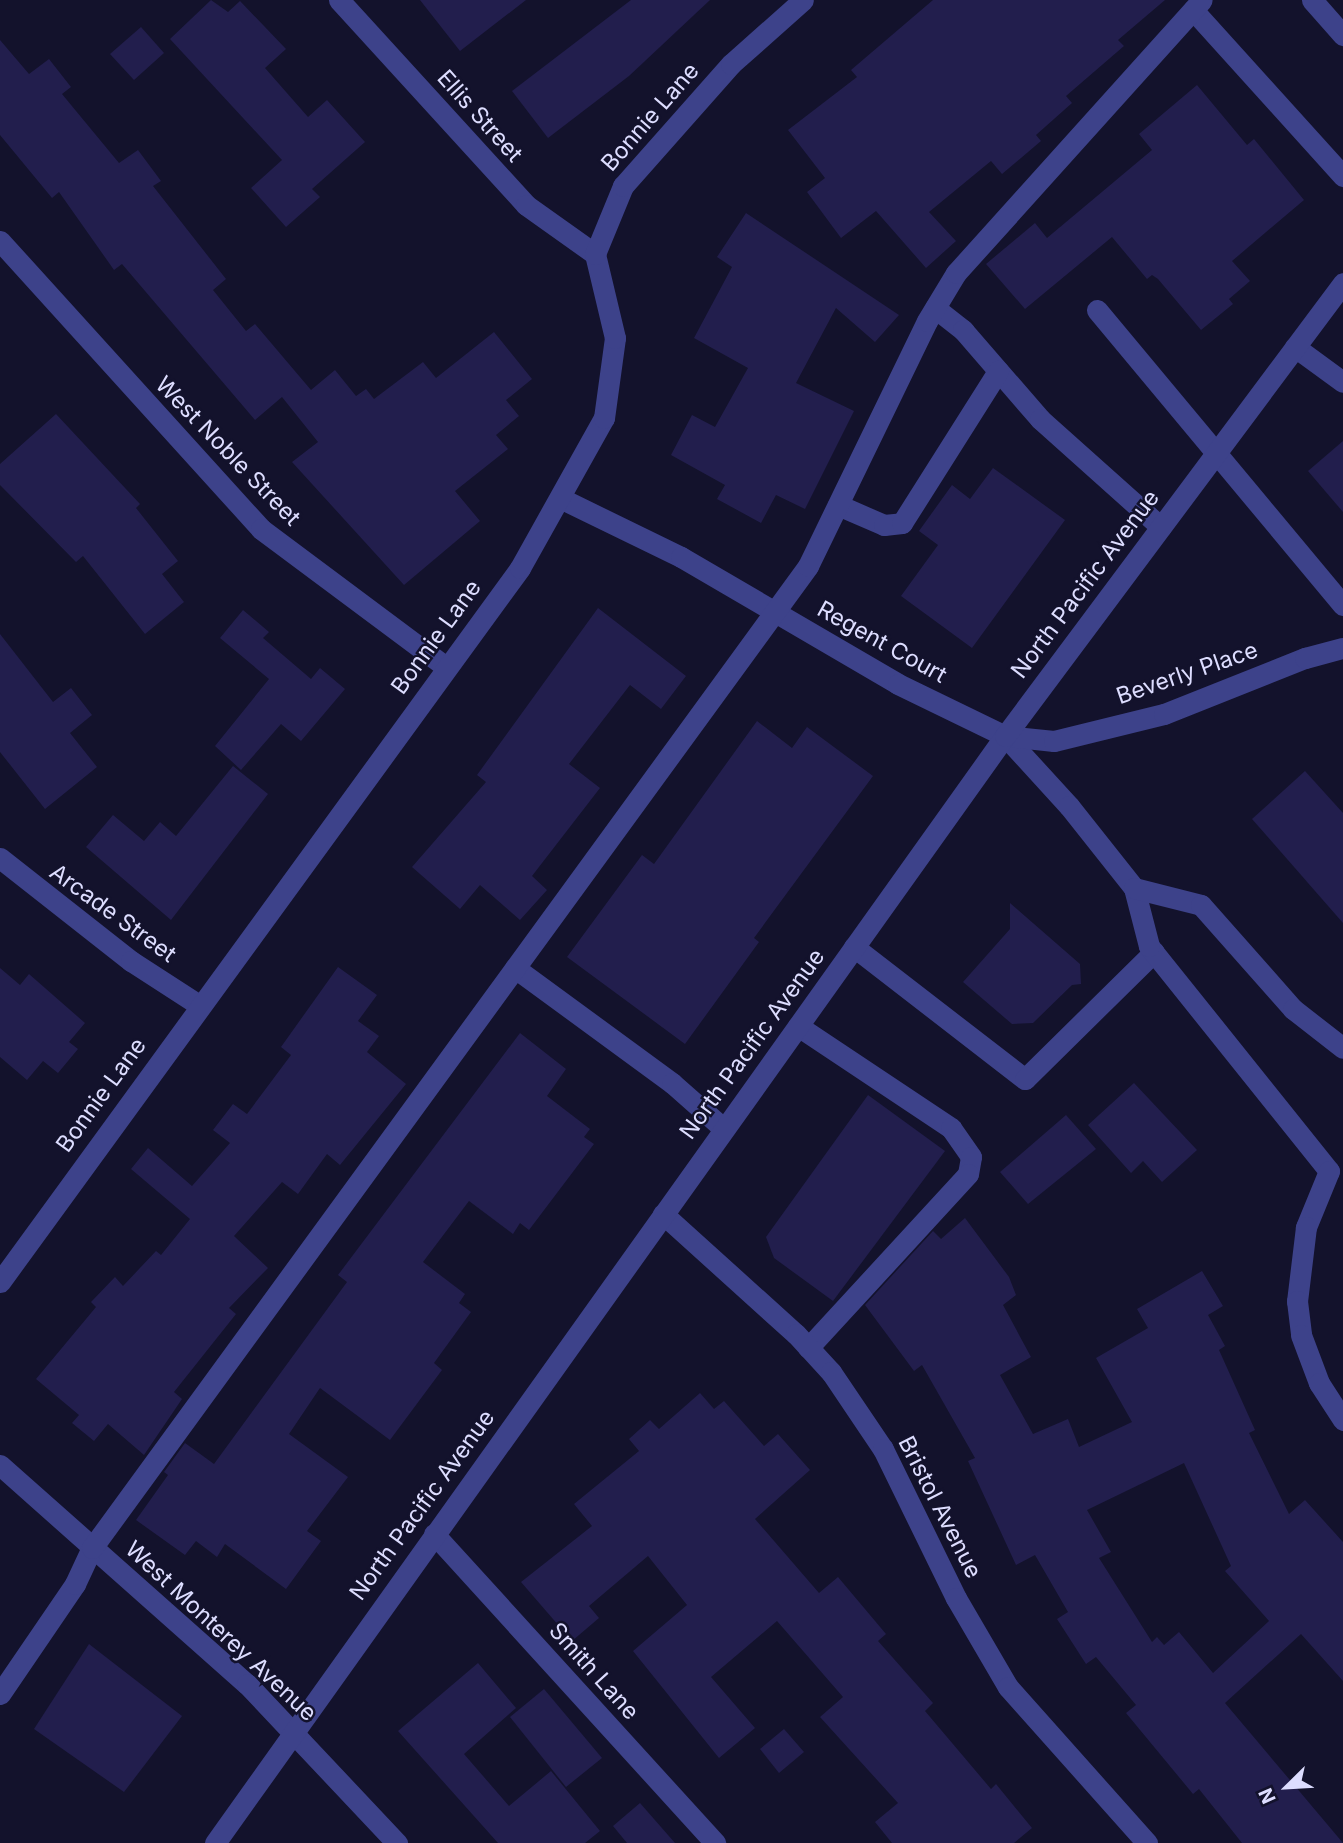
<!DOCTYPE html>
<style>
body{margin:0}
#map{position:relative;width:1343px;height:1843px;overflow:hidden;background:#13122c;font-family:Inter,sans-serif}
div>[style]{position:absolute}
.building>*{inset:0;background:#221e4d}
.minor>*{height:21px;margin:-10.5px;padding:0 10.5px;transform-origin:10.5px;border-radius:10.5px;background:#3d428a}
span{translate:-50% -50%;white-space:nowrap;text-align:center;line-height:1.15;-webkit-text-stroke:5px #13122c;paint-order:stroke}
.street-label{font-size:23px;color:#ddf}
.north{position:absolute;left:1252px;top:1752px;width:70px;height:70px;-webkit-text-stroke:5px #13122c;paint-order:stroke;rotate:246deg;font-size:19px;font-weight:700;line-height:28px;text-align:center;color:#ddf}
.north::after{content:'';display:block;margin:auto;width:24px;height:32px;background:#ddf;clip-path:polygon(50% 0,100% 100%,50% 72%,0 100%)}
</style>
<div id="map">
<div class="building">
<i style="clip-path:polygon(211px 0,228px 12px,240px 1px,286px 49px,265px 68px,308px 117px,327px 100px,365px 142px,312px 189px,320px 197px,286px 227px,251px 188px,282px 160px,170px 39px)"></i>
<i style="clip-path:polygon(420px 0,526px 0,460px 51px)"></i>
<i style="clip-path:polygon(631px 0,710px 0,629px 76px,548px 138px,512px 91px)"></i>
<i style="clip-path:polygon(933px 0,1165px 0,1118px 40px,1124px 46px,1066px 96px,1072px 103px,1036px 135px,1041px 141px,1002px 174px,991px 161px,929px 212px,956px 241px,926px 268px,876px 211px,841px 238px,807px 192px,825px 178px,788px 130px,857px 77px,851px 70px)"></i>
<i style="clip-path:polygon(141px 27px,164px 53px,134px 80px,110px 54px)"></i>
<i style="clip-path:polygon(0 40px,29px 74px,49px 59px,71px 87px,62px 94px,119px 163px,138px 150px,161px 181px,153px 186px,226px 279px,213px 290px,246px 331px,255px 324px,311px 390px,335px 370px,356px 396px,366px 389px,374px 399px,423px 362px,436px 378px,494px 332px,532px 379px,506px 400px,519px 416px,496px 435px,508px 449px,455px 491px,480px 521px,404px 585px,292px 462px,318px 442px,282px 397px,255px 420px,122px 264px,114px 270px,59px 192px,52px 198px,0 135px)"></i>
<i style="clip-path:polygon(1197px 85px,1247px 145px,1254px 139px,1304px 200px,1232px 261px,1250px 281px,1229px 299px,1233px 304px,1201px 330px,1158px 279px,1152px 275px,1147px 279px,1112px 237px,1025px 309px,986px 264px,1035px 223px,1047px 238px,1152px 150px,1139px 134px)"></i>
<i style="clip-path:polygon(746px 213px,899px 315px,875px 342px,836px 308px,796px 383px,854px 411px,805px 509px,776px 495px,761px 523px,717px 499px,725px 485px,671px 455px,692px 415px,715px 427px,748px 368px,694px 338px,732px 267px,717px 257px)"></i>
<i style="clip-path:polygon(56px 414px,140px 504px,136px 508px,178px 561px,162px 574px,184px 602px,145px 634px,83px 556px,76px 562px,0 485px,0 464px)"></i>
<i style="clip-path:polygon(1343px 441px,1343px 512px,1308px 471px)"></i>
<i style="clip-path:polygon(993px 468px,1065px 520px,972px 648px,901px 596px,938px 545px,919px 531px,952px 485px,970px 499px)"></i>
<i style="clip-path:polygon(598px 608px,686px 676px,661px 709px,630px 685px,569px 764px,600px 788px,532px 876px,547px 890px,520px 920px,480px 885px,460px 909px,412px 867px,486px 782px,477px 775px)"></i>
<i style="clip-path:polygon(243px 610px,269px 632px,263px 638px,311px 679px,320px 668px,345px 689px,301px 741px,281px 724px,241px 770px,215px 746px,269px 679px,220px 638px)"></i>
<i style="clip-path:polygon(0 634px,53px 702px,71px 688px,92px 715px,70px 733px,97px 767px,45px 809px,0 752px)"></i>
<i style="clip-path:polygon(757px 721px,792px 748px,807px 727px,873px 776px,754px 938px,759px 942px,685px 1044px,567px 957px,642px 855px,654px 864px)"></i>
<i style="clip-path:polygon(233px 766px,268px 794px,171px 920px,86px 847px,113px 815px,144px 841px,160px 822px,176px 836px)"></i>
<i style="clip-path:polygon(1305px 771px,1343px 813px,1343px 923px,1252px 819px)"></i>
<i style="clip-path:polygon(1010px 903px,1080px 964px,1081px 984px,1072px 985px,1033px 1023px,1012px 1024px,963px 982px,1010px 929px)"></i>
<i style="clip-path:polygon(338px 967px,377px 995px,358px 1021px,379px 1036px,367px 1052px,406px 1084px,340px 1165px,327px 1154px,298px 1194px,282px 1182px,234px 1236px,268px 1268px,229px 1308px,236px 1314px,174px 1392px,182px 1399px,144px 1455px,108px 1424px,94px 1441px,72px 1423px,79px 1415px,36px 1379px,96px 1307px,91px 1302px,115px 1277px,123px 1286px,156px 1251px,161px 1255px,190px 1219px,131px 1169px,148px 1148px,192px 1186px,230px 1143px,213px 1130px,233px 1104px,247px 1114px,291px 1055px,281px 1047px)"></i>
<i style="clip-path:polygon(0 968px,20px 985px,29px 974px,85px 1023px,69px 1042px,78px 1049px,58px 1073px,43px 1061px,27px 1080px,0 1057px)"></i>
<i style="clip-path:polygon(520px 1033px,566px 1069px,547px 1096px,590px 1129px,584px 1137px,594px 1144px,529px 1230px,520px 1223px,513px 1234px,469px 1201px,423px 1262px,465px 1294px,459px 1303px,471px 1312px,434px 1363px,442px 1370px,390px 1440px,320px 1388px,289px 1434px,348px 1477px,307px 1531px,321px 1541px,286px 1589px,225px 1544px,217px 1557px,196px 1541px,185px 1555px,136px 1520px,168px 1475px,164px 1472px,185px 1443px,214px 1464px,347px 1282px,338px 1275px)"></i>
<i style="clip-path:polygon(1134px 1083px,1197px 1150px,1162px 1182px,1143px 1161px,1131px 1173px,1088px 1125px)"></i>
<i style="clip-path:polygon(868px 1095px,945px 1151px,833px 1301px,774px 1258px,766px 1237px)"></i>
<i style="clip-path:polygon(1066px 1115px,1096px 1149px,1028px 1204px,1000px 1172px)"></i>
<i style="clip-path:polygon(evenodd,965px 1218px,1009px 1277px,1016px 1295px,1003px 1305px,1031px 1357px,1000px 1375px,1033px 1434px,1068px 1419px,1079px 1447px,1132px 1422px,1096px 1358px,1148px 1328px,1137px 1309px,1202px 1271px,1223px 1306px,1208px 1315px,1225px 1346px,1219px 1350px,1255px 1430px,1249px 1433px,1289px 1514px,1305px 1500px,1343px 1542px,1343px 1681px,1301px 1634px,1225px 1703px,1343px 1843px,1242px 1843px,1199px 1789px,1193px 1794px,1126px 1713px,1136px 1705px,1096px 1657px,1086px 1664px,1057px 1619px,1068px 1612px,1035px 1555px,1016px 1565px,968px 1461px,975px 1458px,922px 1365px,914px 1371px,865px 1305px,933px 1231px,941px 1239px,965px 1218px,1184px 1463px,1231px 1566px,1225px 1571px,1269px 1621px,1213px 1673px,1179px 1632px,1164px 1645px,1157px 1637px,1152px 1642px,1099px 1558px,1111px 1552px,1087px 1510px,1184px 1463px)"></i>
<i style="clip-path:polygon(700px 1393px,714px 1409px,724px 1401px,764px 1446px,778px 1434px,810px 1470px,755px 1519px,819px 1593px,838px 1577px,886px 1634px,878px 1641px,933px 1703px,925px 1711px,991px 1789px,996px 1784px,1032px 1828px,1014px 1843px,892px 1843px,875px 1822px,898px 1803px,820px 1717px,843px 1697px,777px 1621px,711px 1677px,755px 1728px,719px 1758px,633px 1651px,687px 1605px,648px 1556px,589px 1606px,599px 1618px,572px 1641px,521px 1582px,592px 1526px,574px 1504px,639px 1451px,629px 1439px,650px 1420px,659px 1429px)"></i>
<i style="clip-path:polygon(89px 1644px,182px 1716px,124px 1792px,34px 1729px)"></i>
<i style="clip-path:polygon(478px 1663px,516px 1708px,464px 1754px,509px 1806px,551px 1771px,600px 1831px,585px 1843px,498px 1843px,398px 1731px)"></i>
<i style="clip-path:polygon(544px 1689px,602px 1758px,566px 1787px,510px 1717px)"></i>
<i style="clip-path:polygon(784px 1729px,804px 1752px,779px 1773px,760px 1749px)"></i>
<i style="clip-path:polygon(640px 1803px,675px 1843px,627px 1843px,613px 1826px)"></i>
</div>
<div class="minor">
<i style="left:339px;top:0;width:277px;rotate:47.6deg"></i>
<i style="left:526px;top:205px;width:85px;rotate:35.4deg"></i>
<i style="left:1312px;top:0;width:47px;rotate:48.5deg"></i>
<i style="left:1193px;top:10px;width:224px;rotate:47.9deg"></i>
<i style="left:0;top:241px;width:389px;rotate:47.8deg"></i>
<i style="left:261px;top:529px;width:231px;rotate:36.7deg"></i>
<i style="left:935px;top:308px;width:36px;rotate:38deg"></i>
<i style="left:963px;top:330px;width:118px;rotate:49.1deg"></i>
<i style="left:1040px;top:419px;width:162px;rotate:41.8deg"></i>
<i style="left:1097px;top:310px;width:384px;rotate:50.2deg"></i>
<i style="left:1295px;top:347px;width:59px;rotate:36.1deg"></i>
<i style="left:560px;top:498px;width:135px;rotate:26deg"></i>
<i style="left:681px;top:557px;width:251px;rotate:30.3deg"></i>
<i style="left:898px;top:684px;width:119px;rotate:25.9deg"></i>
<i style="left:1005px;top:736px;width:95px;rotate:47.6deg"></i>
<i style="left:1069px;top:806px;width:105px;rotate:51.6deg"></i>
<i style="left:838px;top:505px;width:50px;rotate:23.5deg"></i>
<i style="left:884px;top:525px;width:18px;rotate:-6deg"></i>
<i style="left:902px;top:523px;width:180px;rotate:-57.7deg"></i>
<i style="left:1005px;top:736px;width:49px;rotate:5.8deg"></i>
<i style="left:1054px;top:741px;width:113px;rotate:-13.8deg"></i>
<i style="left:1164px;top:714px;width:152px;rotate:-21.7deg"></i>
<i style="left:1305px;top:658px;width:39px;rotate:-15deg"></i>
<i style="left:0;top:858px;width:167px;rotate:38.2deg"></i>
<i style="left:131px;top:961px;width:81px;rotate:32.9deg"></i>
<i style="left:854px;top:947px;width:216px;rotate:37.7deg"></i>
<i style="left:1025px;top:1079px;width:181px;rotate:-44.6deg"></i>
<i style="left:515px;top:968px;width:195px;rotate:36.2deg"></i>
<i style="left:672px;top:1083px;width:69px;rotate:41.5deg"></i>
<i style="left:798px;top:1026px;width:184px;rotate:33.7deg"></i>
<i style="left:951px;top:1128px;width:35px;rotate:55deg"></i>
<i style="left:971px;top:1157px;width:17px;rotate:100deg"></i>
<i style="left:968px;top:1174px;width:236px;rotate:132.6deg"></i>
<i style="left:1329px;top:1171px;width:288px;rotate:-128.7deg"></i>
<i style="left:1149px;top:946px;width:60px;rotate:-104.5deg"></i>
<i style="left:1134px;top:888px;width:69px;rotate:14.2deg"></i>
<i style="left:1201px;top:905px;width:139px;rotate:48.5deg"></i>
<i style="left:1293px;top:1009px;width:63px;rotate:38deg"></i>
<i style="left:1329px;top:1171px;width:61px;rotate:112.3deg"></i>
<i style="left:1306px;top:1227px;width:75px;rotate:96.9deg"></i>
<i style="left:1297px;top:1301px;width:34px;rotate:83deg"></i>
<i style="left:1301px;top:1335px;width:51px;rotate:69.4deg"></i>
<i style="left:1319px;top:1383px;width:44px;rotate:57deg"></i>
<i style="left:663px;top:1214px;width:179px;rotate:42.1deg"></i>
<i style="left:796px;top:1334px;width:52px;rotate:47.4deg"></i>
<i style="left:831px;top:1372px;width:93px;rotate:56deg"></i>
<i style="left:883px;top:1449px;width:166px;rotate:63.9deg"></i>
<i style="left:956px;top:1598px;width:103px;rotate:59.7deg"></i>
<i style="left:1008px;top:1687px;width:209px;rotate:48.3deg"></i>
<i style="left:0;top:1282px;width:883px;rotate:-53.93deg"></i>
<i style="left:520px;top:568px;width:172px;rotate:-60.8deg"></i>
<i style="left:604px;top:418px;width:81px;rotate:-82.2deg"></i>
<i style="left:615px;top:338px;width:86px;rotate:-103.4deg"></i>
<i style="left:595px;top:254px;width:74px;rotate:-67.6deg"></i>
<i style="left:623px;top:186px;width:163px;rotate:-48.5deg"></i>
<i style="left:731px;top:64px;width:96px;rotate:-41.6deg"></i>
<i style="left:0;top:1465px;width:330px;rotate:41.6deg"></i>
<i style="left:247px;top:1684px;width:219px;rotate:46.7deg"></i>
<i style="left:434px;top:1534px;width:418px;rotate:47.7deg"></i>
<i style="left:0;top:1694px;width:133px;rotate:-55.7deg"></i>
<i style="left:75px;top:1584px;width:40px;rotate:-65deg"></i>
<i style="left:92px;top:1548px;width:1215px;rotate:-53.9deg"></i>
<i style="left:808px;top:566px;width:272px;rotate:-64.1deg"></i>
<i style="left:927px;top:321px;width:56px;rotate:-58.9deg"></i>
<i style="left:956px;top:273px;width:367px;rotate:-48deg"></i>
<i style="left:215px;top:1843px;width:1360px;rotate:-54.49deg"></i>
<i style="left:1005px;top:736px;width:565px;rotate:-53.27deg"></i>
</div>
<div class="street-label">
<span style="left:480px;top:116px;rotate:48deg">Ellis Street</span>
<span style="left:650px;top:117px;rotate:-49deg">Bonnie Lane</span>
<span style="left:228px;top:451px;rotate:46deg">West Noble Street</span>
<span style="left:1085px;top:584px;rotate:-53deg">North Pacific Avenue</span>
<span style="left:436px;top:637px;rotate:-54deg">Bonnie Lane</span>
<span style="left:882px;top:642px;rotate:29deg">Regent Court</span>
<span style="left:1187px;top:673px;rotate:-19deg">Beverly Place</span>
<span style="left:113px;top:913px;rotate:36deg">Arcade Street</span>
<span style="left:752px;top:1044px;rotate:-54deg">North Pacific Avenue</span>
<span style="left:101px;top:1095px;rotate:-54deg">Bonnie Lane</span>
<span style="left:422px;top:1505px;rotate:-54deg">North Pacific Avenue</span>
<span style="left:940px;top:1507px;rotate:63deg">Bristol Avenue</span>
<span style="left:221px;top:1631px;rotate:43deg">West Monterey Avenue</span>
<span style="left:594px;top:1671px;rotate:48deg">Smith Lane</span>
</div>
<div class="north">N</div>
</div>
